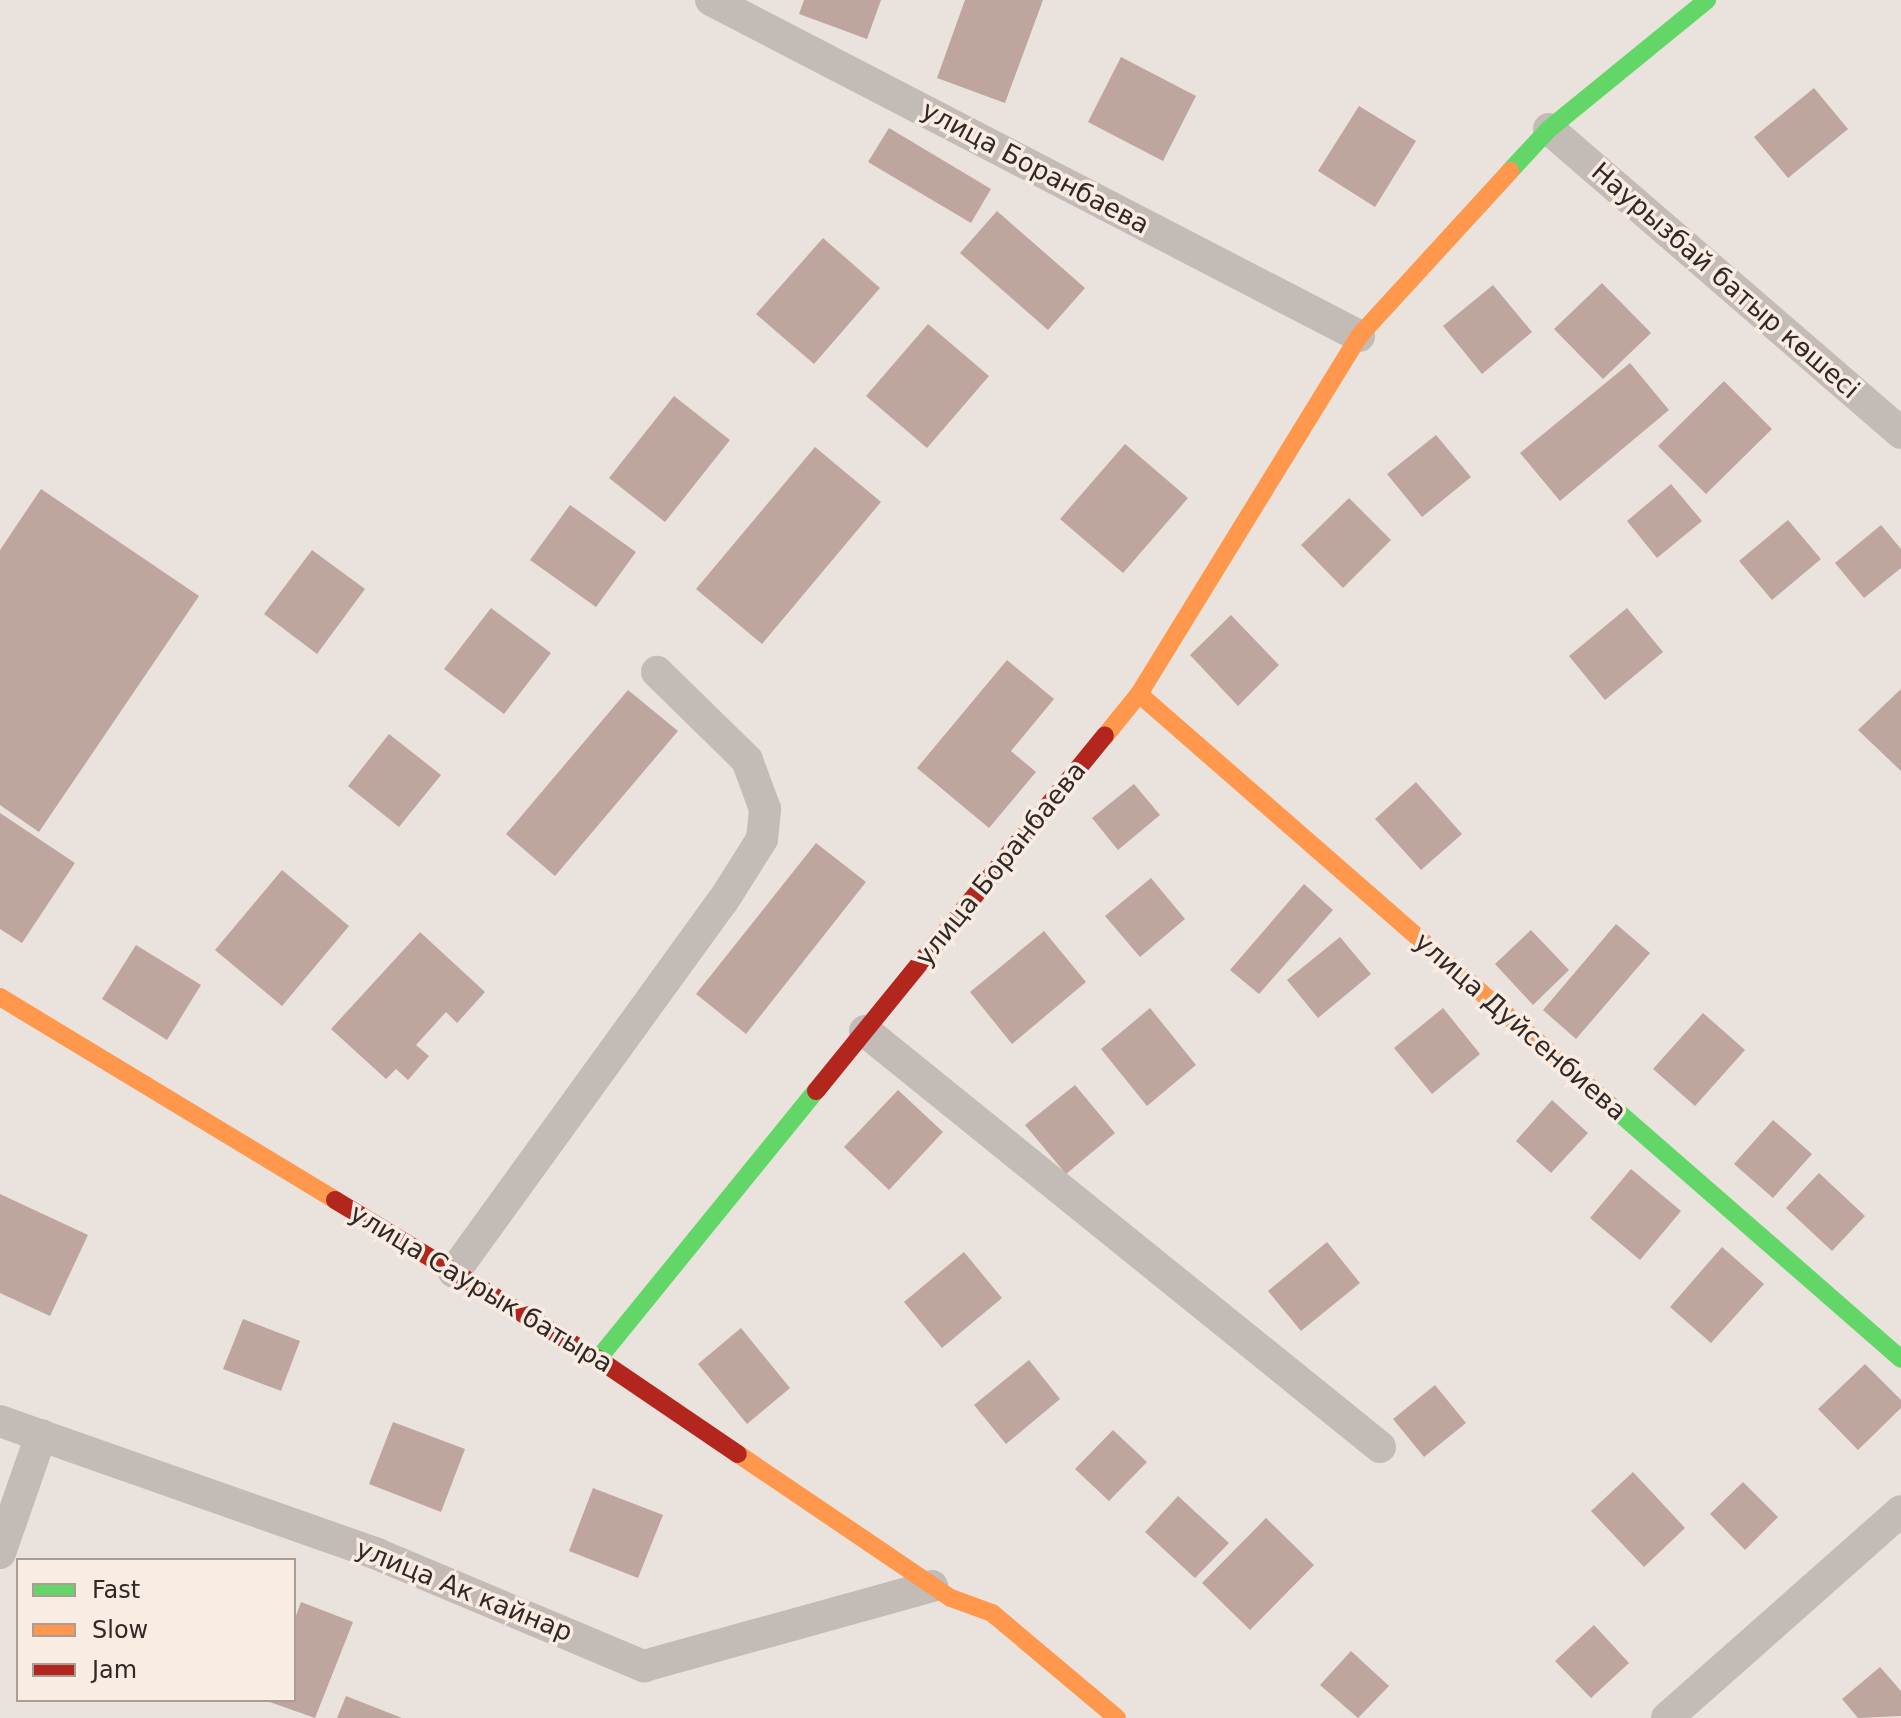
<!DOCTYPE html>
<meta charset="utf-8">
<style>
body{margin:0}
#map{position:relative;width:1901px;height:1718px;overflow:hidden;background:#eae3dd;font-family:"DejaVu Sans",sans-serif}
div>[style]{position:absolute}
.building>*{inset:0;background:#bea59e}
.street>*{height:32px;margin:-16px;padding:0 16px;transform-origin:16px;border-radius:16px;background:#c3bbb6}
.fast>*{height:18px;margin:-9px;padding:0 9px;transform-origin:9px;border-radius:9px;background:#63d668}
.slow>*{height:18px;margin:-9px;padding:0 9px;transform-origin:9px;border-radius:9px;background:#ff974d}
.jam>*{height:18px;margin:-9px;padding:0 9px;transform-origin:9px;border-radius:9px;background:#b3261e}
span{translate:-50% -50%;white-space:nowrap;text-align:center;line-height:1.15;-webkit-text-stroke:7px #f8ece3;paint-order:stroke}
.street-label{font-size:26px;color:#332825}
.legend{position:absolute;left:16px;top:1558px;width:280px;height:144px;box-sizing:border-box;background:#f8ece3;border:2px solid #a99e97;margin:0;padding:10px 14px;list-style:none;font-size:24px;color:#332825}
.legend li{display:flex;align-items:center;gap:16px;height:40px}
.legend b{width:40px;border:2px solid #a99e97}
</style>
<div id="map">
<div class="building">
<i style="clip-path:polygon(804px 0,881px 0,867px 39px,799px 14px)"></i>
<i style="clip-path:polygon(965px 0,1043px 0,1005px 103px,937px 78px)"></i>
<i style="clip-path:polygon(1121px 57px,1196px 96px,1163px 161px,1088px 122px)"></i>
<i style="clip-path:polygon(1814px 88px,1848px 129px,1788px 178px,1754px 137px)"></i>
<i style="clip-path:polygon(1359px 106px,1416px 141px,1375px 207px,1318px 171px)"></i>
<i style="clip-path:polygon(889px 128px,991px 189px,971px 223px,868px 162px)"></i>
<i style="clip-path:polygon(997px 211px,1085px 288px,1048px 330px,960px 253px)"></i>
<i style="clip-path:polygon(823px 238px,880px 288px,814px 364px,756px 314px)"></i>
<i style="clip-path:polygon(1602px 283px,1651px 333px,1603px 379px,1554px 329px)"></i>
<i style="clip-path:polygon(1493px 285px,1532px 332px,1482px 374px,1443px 326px)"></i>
<i style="clip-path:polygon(928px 324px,989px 376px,927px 448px,866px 396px)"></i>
<i style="clip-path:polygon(1630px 363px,1669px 410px,1560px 501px,1520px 453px)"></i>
<i style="clip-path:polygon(1724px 381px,1772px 429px,1706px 494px,1658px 446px)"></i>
<i style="clip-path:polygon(674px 396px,730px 440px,665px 522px,609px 478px)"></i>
<i style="clip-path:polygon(1436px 435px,1471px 477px,1422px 517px,1387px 474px)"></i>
<i style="clip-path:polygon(1125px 444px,1188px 498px,1123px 573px,1060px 519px)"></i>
<i style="clip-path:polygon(815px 447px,881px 502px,762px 644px,696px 589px)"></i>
<i style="clip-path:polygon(1671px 484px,1702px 521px,1657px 558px,1627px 521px)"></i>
<i style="clip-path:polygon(41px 489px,199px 596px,39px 832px,0 805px,0 550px)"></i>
<i style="clip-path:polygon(1349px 498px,1391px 540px,1343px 588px,1301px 545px)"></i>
<i style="clip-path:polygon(570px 505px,636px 552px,596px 607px,530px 560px)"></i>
<i style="clip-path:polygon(1788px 520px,1821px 559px,1772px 600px,1739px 561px)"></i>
<i style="clip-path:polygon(1881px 525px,1901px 549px,1901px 568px,1864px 598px,1835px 563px)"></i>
<i style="clip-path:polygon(312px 550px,365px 589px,317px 654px,264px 614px)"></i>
<i style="clip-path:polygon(491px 608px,551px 653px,504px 714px,444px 669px)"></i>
<i style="clip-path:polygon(1627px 608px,1663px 652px,1605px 700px,1569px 656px)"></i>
<i style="clip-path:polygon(1231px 615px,1279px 665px,1238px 706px,1190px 655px)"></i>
<i style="clip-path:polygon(1007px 660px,1054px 699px,1011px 751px,1036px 772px,989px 828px,917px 768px)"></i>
<i style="clip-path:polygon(1901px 689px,1901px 771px,1858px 730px)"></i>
<i style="clip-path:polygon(628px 690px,678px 731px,555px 876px,506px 834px)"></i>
<i style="clip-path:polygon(389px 734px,441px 775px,399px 827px,348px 786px)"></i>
<i style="clip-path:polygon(1416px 782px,1462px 834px,1421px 870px,1375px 819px)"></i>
<i style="clip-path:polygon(1134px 784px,1160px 815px,1118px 850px,1092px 818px)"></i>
<i style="clip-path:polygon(0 813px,75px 863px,22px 943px,0 929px)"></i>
<i style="clip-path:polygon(816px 843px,866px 882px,746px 1034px,696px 994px)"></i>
<i style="clip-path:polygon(282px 870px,349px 926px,282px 1006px,215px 950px)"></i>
<i style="clip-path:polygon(1151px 878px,1185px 919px,1140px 957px,1105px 916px)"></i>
<i style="clip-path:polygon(1304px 884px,1333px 910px,1259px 994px,1230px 970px)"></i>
<i style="clip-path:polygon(1616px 924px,1650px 953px,1576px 1039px,1543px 1010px)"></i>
<i style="clip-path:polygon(1531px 930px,1569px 970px,1533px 1005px,1495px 964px)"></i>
<i style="clip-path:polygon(1044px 931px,1086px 982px,1012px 1044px,970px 992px)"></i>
<i style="clip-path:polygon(420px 932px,485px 992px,457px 1023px,446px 1012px,416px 1045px,429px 1056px,408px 1080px,396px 1069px,386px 1079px,331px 1029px)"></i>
<i style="clip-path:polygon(1340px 937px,1371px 974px,1318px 1018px,1287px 980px)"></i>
<i style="clip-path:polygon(136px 945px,201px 985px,167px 1040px,102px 999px)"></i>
<i style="clip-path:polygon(1150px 1008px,1196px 1065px,1147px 1106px,1101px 1049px)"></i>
<i style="clip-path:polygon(1443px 1008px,1480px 1054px,1432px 1094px,1394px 1048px)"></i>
<i style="clip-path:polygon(1703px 1013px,1745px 1050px,1695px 1106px,1653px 1069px)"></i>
<i style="clip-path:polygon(1075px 1085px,1115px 1133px,1066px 1174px,1025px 1125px)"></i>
<i style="clip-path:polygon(898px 1090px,943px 1132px,889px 1190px,844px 1147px)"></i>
<i style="clip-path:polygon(1552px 1100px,1588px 1133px,1551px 1173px,1516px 1141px)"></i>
<i style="clip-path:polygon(1773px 1120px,1812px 1154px,1773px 1198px,1734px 1164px)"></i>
<i style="clip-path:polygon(1631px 1169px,1681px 1211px,1640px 1260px,1590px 1218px)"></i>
<i style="clip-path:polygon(1819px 1173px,1865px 1216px,1832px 1251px,1786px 1208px)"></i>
<i style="clip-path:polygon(0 1194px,88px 1235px,50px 1316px,0 1293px)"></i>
<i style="clip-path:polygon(1327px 1242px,1360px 1283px,1301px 1331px,1268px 1291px)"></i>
<i style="clip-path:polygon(1722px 1247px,1764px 1284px,1711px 1343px,1670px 1307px)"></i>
<i style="clip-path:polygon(964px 1252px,1002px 1298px,942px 1348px,904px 1302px)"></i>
<i style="clip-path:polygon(243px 1319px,300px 1341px,281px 1391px,223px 1369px)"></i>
<i style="clip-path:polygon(741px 1328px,790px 1388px,747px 1424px,698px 1364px)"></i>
<i style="clip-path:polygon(1029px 1360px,1060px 1399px,1006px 1444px,974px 1405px)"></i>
<i style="clip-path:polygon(1865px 1364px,1901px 1400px,1901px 1408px,1858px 1450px,1818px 1409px)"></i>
<i style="clip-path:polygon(1435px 1385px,1466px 1423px,1424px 1457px,1393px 1419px)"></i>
<i style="clip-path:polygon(393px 1422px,465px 1449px,441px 1512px,369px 1484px)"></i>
<i style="clip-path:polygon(1113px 1430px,1147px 1462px,1109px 1501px,1075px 1469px)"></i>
<i style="clip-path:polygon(1633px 1472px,1685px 1528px,1644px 1567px,1591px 1511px)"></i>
<i style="clip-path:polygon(1743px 1482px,1778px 1517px,1745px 1550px,1710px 1514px)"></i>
<i style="clip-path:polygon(593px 1488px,663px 1515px,638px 1578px,569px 1551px)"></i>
<i style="clip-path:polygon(1178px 1496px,1229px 1543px,1195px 1578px,1145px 1532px)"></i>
<i style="clip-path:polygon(1266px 1518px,1314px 1565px,1250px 1630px,1202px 1583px)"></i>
<i style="clip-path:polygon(301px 1602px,353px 1622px,315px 1718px,264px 1700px,294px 1700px,294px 1621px)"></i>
<i style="clip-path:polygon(1594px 1625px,1629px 1663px,1591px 1698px,1555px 1661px)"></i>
<i style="clip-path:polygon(1351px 1651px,1389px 1686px,1358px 1718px,1320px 1685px)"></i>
<i style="clip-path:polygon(1880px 1667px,1901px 1691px,1901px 1716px,1858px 1718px,1842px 1699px)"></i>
<i style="clip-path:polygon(346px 1696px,402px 1718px,337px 1718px)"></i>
</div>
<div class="street">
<i style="left:711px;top:0;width:730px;rotate:27.41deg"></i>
<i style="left:1549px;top:129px;width:465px;rotate:40.8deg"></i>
<i style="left:865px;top:1031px;width:662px;rotate:38.93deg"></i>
<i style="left:454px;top:1272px;width:458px;rotate:-54.1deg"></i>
<i style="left:723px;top:901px;width:73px;rotate:-57.8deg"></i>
<i style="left:762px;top:839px;width:30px;rotate:-84deg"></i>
<i style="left:765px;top:809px;width:52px;rotate:-110.2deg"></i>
<i style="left:747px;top:760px;width:126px;rotate:-135.6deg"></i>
<i style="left:0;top:1421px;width:400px;rotate:19.4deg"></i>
<i style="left:377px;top:1554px;width:290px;rotate:22.8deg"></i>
<i style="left:644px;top:1666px;width:299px;rotate:-15.5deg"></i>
<i style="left:0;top:1553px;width:125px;rotate:-70.8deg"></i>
<i style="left:1667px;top:1718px;width:312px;rotate:-41.5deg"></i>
</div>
<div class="fast">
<i style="left:1510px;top:171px;width:57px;rotate:-47.1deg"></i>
<i style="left:1549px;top:129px;width:204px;rotate:-39.2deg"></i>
<i style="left:1610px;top:1105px;width:386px;rotate:41.1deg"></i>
<i style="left:598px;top:1359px;width:345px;rotate:-50.9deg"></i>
</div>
<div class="slow">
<i style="left:1139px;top:694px;width:625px;rotate:41.11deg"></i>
<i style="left:1105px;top:736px;width:54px;rotate:-51deg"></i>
<i style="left:1139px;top:694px;width:420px;rotate:-58.4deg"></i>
<i style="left:1359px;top:336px;width:224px;rotate:-47.5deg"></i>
<i style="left:0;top:997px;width:392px;rotate:31.2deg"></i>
<i style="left:738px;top:1454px;width:257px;rotate:34.1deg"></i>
<i style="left:951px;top:1598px;width:44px;rotate:20.1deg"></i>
<i style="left:992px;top:1613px;width:163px;rotate:40deg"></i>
</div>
<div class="jam">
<i style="left:816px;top:1091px;width:458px;rotate:-50.9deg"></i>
<i style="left:335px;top:1200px;width:307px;rotate:31.2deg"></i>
<i style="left:598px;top:1359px;width:169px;rotate:34.2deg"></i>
</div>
<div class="street-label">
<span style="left:1035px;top:168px;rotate:28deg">улица Боранбаева</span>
<span style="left:1725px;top:281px;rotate:41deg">Наурызбай батыр көшесі</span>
<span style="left:1001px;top:864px;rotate:-51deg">улица Боранбаева</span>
<span style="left:1520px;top:1027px;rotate:41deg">улица Дуйсенбиева</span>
<span style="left:481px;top:1289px;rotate:31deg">улица Саурык батыра</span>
<span style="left:464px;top:1591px;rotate:22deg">улица Ак кайнар</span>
</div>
<ul class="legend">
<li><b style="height:10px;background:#63d668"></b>Fast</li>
<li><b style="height:10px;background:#ff974d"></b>Slow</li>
<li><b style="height:10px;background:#b3261e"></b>Jam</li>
</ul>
</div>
